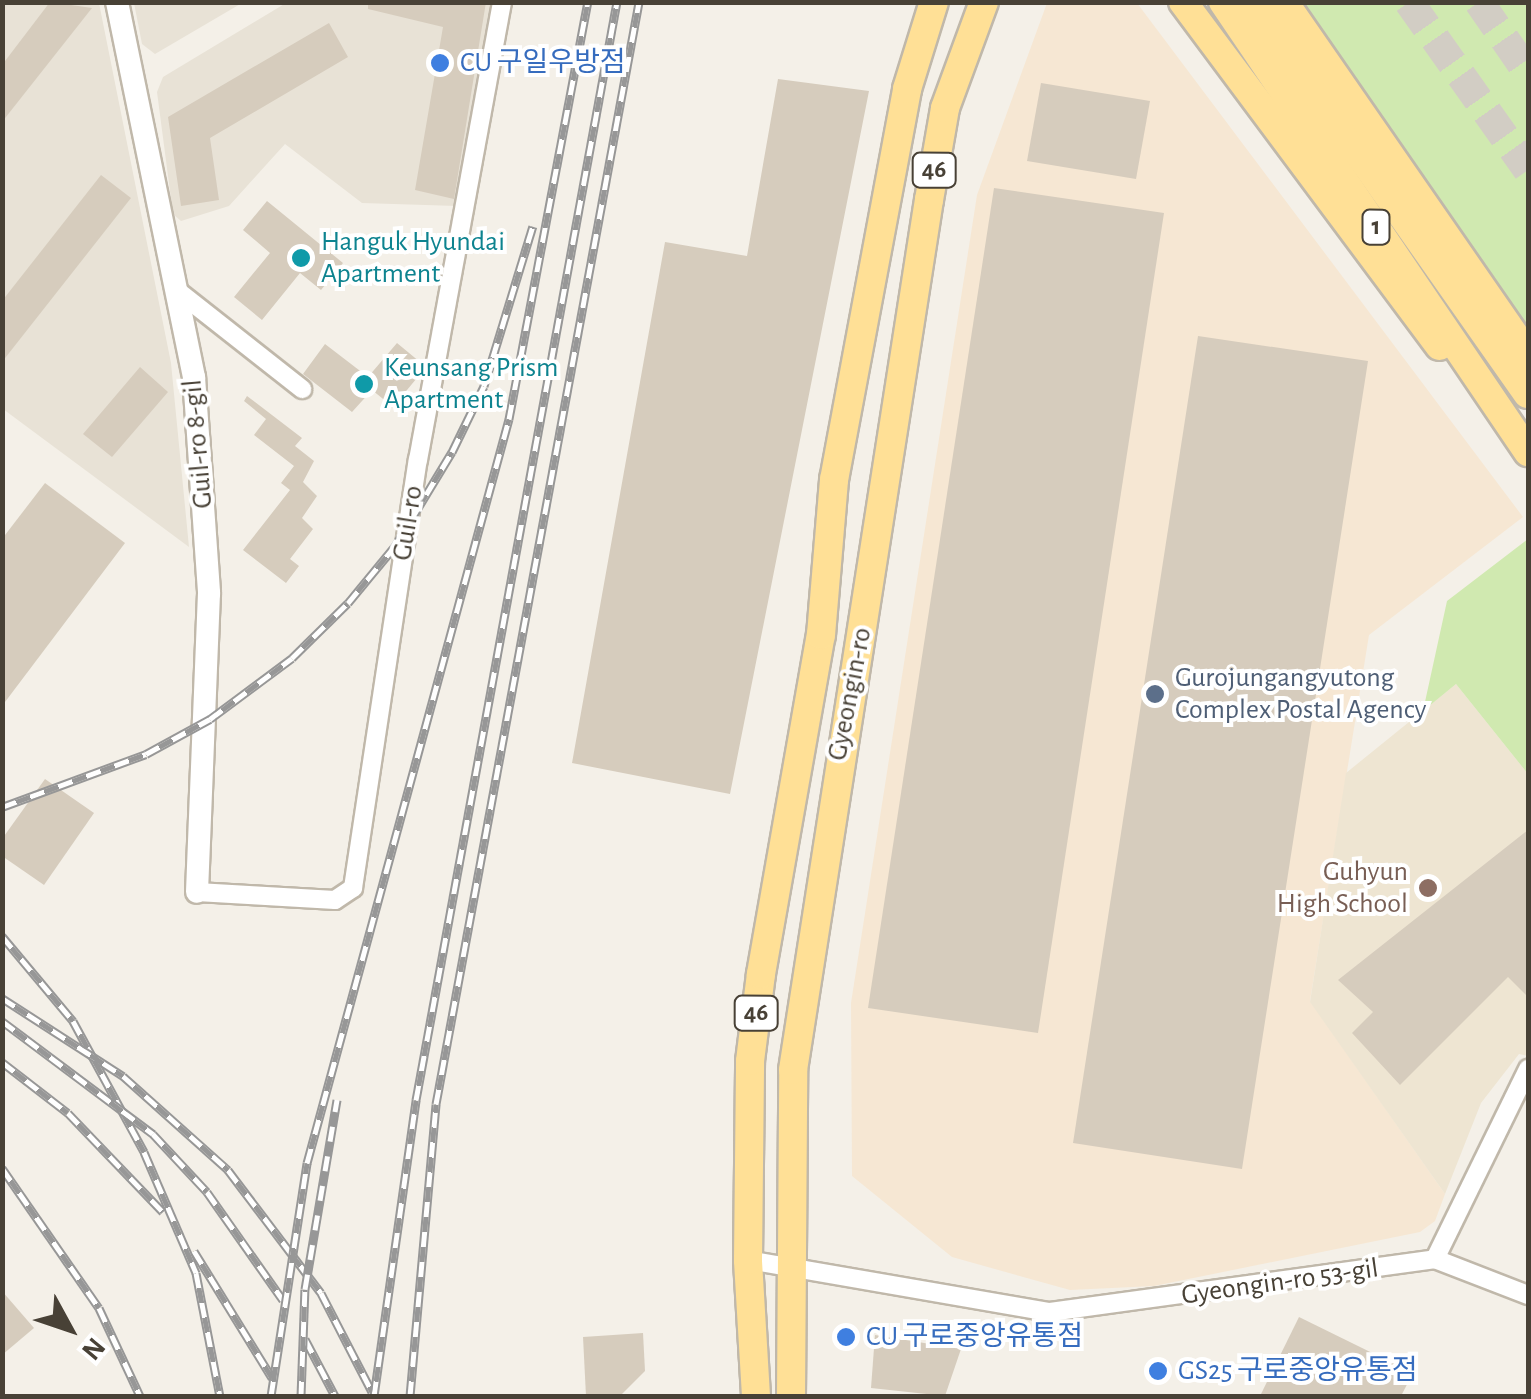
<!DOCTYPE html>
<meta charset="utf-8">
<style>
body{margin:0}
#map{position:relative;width:1531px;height:1399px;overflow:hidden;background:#f4f0e8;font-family:"Alegreya Sans","Noto Sans KR",sans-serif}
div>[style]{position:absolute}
.residential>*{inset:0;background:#e8e2d6}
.commercial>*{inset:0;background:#f6e7d3}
.education>*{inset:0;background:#eee5d2}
.green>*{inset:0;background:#d0e9b0}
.building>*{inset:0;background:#d6ccbd}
.trunk-tunnel>*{height:30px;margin-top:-15px;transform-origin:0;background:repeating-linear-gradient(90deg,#d2cdc4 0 30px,transparent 0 45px)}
.roads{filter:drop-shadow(2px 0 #c0b8aa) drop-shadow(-2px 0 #c0b8aa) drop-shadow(0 2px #c0b8aa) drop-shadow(0 -2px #c0b8aa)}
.minor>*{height:18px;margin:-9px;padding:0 9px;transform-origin:9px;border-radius:9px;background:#fff}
.tertiary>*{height:22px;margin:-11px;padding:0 11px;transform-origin:11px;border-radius:11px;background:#fff}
.primary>*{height:28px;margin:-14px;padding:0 14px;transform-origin:14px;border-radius:14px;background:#ffe096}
.rail>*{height:9px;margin-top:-4.5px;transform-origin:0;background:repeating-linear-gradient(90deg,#fff 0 15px,#979797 0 30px);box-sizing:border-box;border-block:2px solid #979797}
.dots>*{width:28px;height:28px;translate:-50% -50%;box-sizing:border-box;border:5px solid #fff;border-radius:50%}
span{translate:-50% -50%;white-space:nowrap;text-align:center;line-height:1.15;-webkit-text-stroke:8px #fff;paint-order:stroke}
.shield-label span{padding:2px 8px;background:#fff;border:2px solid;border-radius:8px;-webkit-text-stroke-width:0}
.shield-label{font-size:25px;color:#484136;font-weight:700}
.shop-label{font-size:28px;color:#366cbe}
.left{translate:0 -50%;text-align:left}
.culture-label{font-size:28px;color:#0d838f}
.street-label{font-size:28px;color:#484136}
.service-label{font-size:28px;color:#4e5e75}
.education-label{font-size:28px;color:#785e54}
.right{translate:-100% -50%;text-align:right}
.frame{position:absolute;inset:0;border:5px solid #484136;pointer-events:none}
.north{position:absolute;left:20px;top:1279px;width:100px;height:100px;-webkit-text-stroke:8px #fff;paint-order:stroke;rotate:130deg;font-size:28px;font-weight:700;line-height:40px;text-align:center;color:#484136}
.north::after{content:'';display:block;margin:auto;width:35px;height:45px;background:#484136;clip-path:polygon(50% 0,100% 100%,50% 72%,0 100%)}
</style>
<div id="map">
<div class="residential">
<i style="clip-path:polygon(3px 3px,99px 3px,171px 363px,189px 547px,3px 409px)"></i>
<i style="clip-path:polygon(134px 3px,134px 2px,242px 3px,155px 54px,142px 44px)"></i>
<i style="clip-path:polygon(286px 3px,492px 3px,457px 206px,362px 203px,285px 144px,229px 206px,181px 221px,173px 214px,157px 92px,163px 77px)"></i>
</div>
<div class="commercial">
<i style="clip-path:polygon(1047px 3px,1137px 3px,1523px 517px,1369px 635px,1310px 1001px,1445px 1194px,1435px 1221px,1420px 1232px,1154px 1286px,1070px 1290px,952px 1257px,852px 1176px,851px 1003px,977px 195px)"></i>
</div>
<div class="education">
<i style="clip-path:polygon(1456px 684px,1528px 774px,1528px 1056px,1519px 1054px,1481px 1103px,1445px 1194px,1310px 1002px,1346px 773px)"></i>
</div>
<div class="green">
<i style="clip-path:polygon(1304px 3px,1528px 3px,1528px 331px)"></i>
<i style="clip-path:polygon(1528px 539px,1528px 774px,1456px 684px,1423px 711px,1447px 601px)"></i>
</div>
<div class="building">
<i style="clip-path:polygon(50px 2px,92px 8px,2px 122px,2px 65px)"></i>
<i style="clip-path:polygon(368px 2px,486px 2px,454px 199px,415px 190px,443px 27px,368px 9px)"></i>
<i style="clip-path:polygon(329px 23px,348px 57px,210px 138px,219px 200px,181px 206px,168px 117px)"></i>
<i style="clip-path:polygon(778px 79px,869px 91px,730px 794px,572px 763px,665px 242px,747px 256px)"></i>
<i style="clip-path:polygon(1041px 83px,1150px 101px,1136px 179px,1027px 161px)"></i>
<i style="clip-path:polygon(101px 175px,131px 198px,2px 362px,2px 301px)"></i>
<i style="clip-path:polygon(994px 188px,1164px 213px,1038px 1033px,868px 1008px)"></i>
<i style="clip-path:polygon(267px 201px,343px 263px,321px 290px,300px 273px,262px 320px,234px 297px,270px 253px,243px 230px)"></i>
<i style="clip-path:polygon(1198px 336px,1368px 361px,1242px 1169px,1073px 1143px)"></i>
<i style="clip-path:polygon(397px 343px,426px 367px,393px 407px,372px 390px,352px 412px,303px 374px,325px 344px,368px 377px)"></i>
<i style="clip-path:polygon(140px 367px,168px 392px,112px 457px,83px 434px)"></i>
<i style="clip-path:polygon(247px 396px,302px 438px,295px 446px,314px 461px,303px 482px,317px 496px,302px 518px,313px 529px,290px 559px,299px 566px,286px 583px,243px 550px,290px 490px,281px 483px,294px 466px,254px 435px,266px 419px,244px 401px)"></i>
<i style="clip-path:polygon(45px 483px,125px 543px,2px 706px,2px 539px)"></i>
<i style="clip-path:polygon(45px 779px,94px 813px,44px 885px,2px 856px,2px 839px)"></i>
<i style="clip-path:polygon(1528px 830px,1528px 997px,1508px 977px,1400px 1085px,1352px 1033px,1373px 1012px,1338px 980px)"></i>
<i style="clip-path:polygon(2px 1291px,34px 1328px,2px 1355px)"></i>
<i style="clip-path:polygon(1299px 1317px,1413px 1373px,1401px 1396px,1260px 1396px)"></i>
<i style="clip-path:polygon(643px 1333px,645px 1371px,622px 1394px,586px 1396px,583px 1337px)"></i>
<i style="clip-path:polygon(875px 1335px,961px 1349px,945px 1396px,871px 1388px)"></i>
</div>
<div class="trunk-tunnel">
<i style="left:1409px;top:2px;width:206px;rotate:54.7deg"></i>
<i style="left:1479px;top:2px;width:86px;rotate:55.4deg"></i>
</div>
<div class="roads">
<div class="minor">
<i style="left:175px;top:289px;width:162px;rotate:38.2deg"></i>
<i style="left:197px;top:892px;width:138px;rotate:3.3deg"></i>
<i style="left:335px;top:900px;width:22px;rotate:-34deg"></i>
<i style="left:353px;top:888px;width:433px;rotate:-81.4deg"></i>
<i style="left:418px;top:460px;width:466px;rotate:-79.6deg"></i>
<i style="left:1435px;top:1259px;width:212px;rotate:-63.9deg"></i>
<i style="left:748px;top:1260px;width:306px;rotate:9.8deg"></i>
<i style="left:1050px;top:1312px;width:389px;rotate:-7.8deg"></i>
<i style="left:1435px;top:1259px;width:100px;rotate:21.2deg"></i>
</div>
<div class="tertiary">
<i style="left:117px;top:2px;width:383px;rotate:78.4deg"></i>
<i style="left:194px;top:377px;width:217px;rotate:86deg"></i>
<i style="left:209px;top:593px;width:299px;rotate:92.3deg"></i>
</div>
<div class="primary">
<i style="left:1183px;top:2px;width:429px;rotate:53.3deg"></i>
<i style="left:1223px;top:2px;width:544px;rotate:55.87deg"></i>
<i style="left:1252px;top:2px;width:479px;rotate:54.9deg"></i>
<i style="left:1284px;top:2px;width:428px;rotate:55.3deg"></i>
<i style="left:756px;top:1396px;width:136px;rotate:-93.4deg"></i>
<i style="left:748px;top:1260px;width:199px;rotate:-89.4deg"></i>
<i style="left:750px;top:1061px;width:88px;rotate:-82.8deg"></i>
<i style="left:761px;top:974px;width:344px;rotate:-80deg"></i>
<i style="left:821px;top:635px;width:156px;rotate:-85.2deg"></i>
<i style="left:834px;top:480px;width:398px;rotate:-79.4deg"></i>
<i style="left:907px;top:89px;width:91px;rotate:-72.8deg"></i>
<i style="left:791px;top:1396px;width:326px;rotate:-89.6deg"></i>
<i style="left:793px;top:1070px;width:881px;rotate:-81.12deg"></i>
<i style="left:929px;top:200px;width:93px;rotate:-80.1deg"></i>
<i style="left:945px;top:108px;width:113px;rotate:-69.8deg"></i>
</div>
</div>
<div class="rail">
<i style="left:2px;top:807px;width:153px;rotate:-20.2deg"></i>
<i style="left:146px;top:754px;width:73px;rotate:-28.7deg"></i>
<i style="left:210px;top:719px;width:102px;rotate:-36.6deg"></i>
<i style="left:292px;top:658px;width:78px;rotate:-44.5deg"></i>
<i style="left:348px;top:603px;width:74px;rotate:-50.5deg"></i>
<i style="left:395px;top:546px;width:110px;rotate:-58.8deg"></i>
<i style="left:452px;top:452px;width:73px;rotate:-64.1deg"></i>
<i style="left:484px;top:386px;width:167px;rotate:-73deg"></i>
<i style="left:2px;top:936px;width:111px;rotate:50.1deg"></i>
<i style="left:73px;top:1021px;width:149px;rotate:61.5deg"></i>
<i style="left:144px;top:1152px;width:132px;rotate:66.7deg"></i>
<i style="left:196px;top:1273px;width:125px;rotate:79deg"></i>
<i style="left:2px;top:998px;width:144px;rotate:32.8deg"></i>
<i style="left:123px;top:1076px;width:141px;rotate:41.8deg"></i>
<i style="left:228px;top:1170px;width:154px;rotate:52.9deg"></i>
<i style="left:321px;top:1293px;width:111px;rotate:62.7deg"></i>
<i style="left:2px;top:1021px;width:189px;rotate:36.8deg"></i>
<i style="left:153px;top:1134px;width:79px;rotate:47deg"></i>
<i style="left:207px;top:1192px;width:132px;rotate:54.9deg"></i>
<i style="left:2px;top:1062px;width:83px;rotate:37.7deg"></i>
<i style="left:68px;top:1113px;width:137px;rotate:46.2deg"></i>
<i style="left:2px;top:1168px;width:170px;rotate:55.3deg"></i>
<i style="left:99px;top:1308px;width:97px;rotate:65deg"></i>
<i style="left:194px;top:1251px;width:149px;rotate:58.4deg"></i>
<i style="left:305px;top:1339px;width:64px;rotate:62.2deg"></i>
<i style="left:271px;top:1396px;width:236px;rotate:-81.2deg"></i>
<i style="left:307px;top:1163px;width:771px;rotate:-74.81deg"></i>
<i style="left:509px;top:419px;width:424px;rotate:-79.3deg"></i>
<i style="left:301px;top:1396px;width:107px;rotate:-87.9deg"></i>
<i style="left:305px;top:1289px;width:192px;rotate:-80.4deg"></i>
<i style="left:374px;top:1396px;width:299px;rotate:-81.9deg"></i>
<i style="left:416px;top:1100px;width:1116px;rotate:-79.63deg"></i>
<i style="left:410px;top:1396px;width:293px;rotate:-84.9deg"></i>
<i style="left:436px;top:1104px;width:1121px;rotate:-79.56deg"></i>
</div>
<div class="dots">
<i style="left:440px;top:63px;background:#3f7fe0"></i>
<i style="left:301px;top:258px;background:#0f9aa8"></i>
<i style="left:364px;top:384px;background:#0f9aa8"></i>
<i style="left:1155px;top:694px;background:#5c6f8a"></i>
<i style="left:1428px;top:888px;background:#8d6e63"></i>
<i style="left:846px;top:1337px;background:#3f7fe0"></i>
<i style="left:1158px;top:1371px;background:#3f7fe0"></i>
</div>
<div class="shield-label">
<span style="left:934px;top:170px">46</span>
<span style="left:1376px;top:227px">1</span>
<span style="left:756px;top:1013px">46</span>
</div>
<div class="shop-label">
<span class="left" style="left:460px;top:63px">CU 구일우방점</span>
<span class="left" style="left:866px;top:1337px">CU 구로중앙유통점</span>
<span class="left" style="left:1178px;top:1371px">GS25 구로중앙유통점</span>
</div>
<div class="culture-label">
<span class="left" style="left:321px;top:258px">Hanguk Hyundai<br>Apartment</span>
<span class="left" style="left:384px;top:384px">Keunsang Prism<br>Apartment</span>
</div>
<div class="street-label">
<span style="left:198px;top:444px;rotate:-95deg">Guil-ro 8-gil</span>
<span style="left:408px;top:523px;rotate:-81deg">Guil-ro</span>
<span style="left:850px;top:694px;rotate:-79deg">Gyeongin-ro</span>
<span style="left:1280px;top:1282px;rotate:-8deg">Gyeongin-ro 53-gil</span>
</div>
<div class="service-label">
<span class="left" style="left:1175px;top:694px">Gurojungangyutong<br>Complex Postal Agency</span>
</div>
<div class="education-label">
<span class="right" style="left:1408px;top:888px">Guhyun<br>High School</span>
</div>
<div class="frame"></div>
<div class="north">N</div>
</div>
